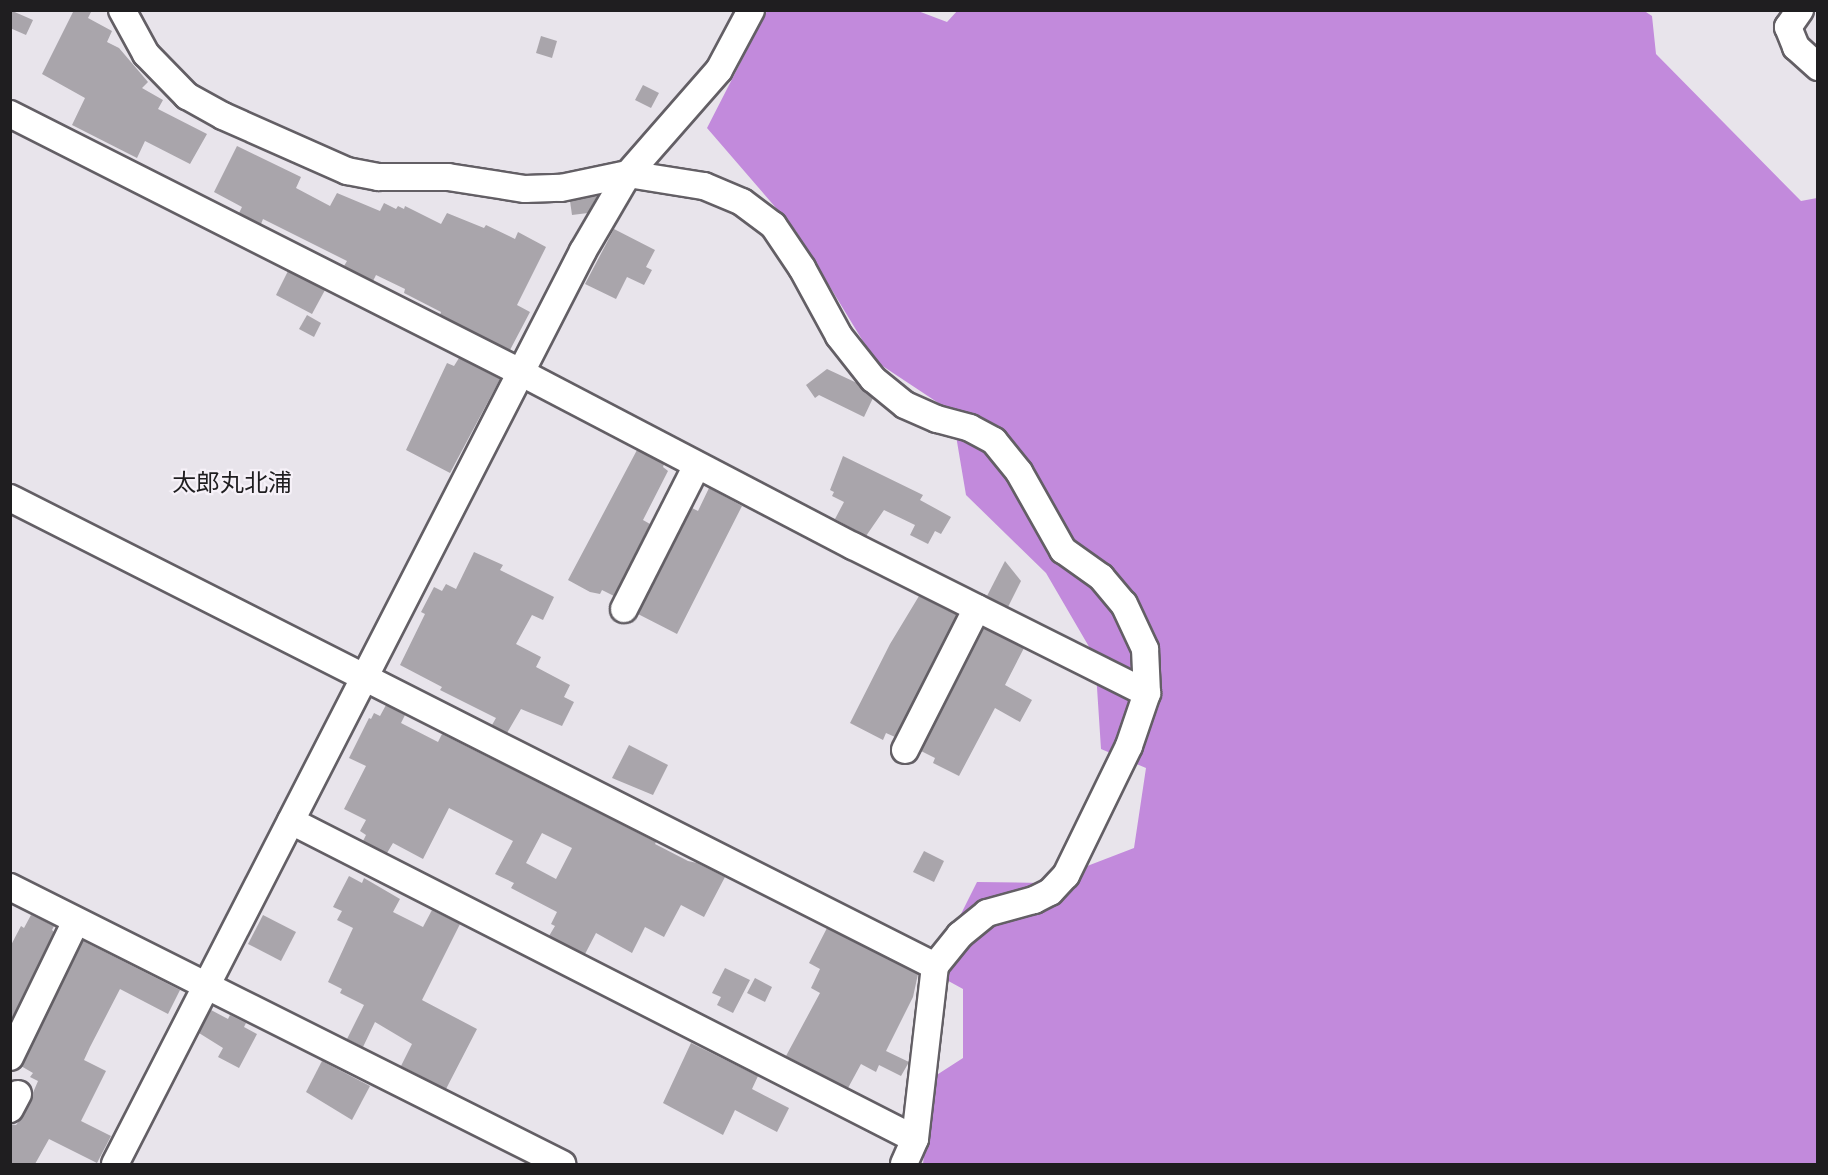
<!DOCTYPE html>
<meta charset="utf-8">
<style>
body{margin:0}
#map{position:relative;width:1828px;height:1175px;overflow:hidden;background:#e8e4eb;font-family:"PT Sans","Noto Sans JP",sans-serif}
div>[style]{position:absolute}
.forest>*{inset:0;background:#c28adc}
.building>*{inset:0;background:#a9a5ab}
.roads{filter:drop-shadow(2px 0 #635f65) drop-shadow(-2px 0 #635f65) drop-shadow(0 2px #635f65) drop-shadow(0 -2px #635f65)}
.minor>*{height:26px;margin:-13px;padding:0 13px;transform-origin:13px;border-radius:13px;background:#fff}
span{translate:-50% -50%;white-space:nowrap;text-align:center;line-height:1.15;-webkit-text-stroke:4.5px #f6f1f8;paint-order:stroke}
.quarter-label{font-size:24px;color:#1f1e20}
.frame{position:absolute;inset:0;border:12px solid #1f1e20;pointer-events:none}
</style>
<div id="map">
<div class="forest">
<i style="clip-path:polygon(958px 10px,1643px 10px,1652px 16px,1656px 54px,1801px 201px,1817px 198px,1817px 1164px,923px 1164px,932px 1078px,963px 1058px,963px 989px,932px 972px,977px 882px,1043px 883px,1134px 848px,1146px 768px,1101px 749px,1095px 657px,1046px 573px,966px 495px,952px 412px,875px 361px,796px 231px,707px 128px,767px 11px,918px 11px,947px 22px)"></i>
</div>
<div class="building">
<i style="clip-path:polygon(10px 10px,33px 20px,26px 35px,10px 28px)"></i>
<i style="clip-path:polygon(74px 10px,92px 10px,88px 18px,112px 31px,107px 42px,119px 48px,148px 82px,142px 88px,163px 100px,158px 109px,207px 134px,190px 164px,145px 141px,137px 158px,72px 125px,85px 98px,42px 74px)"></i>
<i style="clip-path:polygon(541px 36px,557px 41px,552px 58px,536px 53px)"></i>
<i style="clip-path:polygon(643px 85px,659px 93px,651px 108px,635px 100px)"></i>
<i style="clip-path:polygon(237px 146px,301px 177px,296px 188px,330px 206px,337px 193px,380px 211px,384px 203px,396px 209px,398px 206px,404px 209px,405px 206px,441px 224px,447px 213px,484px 228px,486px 225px,515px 239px,518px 232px,546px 247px,517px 305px,530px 312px,510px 350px,440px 315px,441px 312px,404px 293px,405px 289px,376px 275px,373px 281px,344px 266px,347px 261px,263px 219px,261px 224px,239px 213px,242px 207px,214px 192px)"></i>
<i style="clip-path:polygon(597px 196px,588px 213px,572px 215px,570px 201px)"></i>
<i style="clip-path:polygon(614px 229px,655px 250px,646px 267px,652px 270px,644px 285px,627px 277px,616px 299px,585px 284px)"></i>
<i style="clip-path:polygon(288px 271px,325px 290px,312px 314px,276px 295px)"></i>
<i style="clip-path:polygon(307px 315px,321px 323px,314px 337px,299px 329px)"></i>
<i style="clip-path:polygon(459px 358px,500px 379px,450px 473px,406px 450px,447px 363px,454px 366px)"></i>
<i style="clip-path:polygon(827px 369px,857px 383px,873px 398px,864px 417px,819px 395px,815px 398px,806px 385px)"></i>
<i style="clip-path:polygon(637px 450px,664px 464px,663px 467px,668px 471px,643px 520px,650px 524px,614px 596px,602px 590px,600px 594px,590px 592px,568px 580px)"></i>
<i style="clip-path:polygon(843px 456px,923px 495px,920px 500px,951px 517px,941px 534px,935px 531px,928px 544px,910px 535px,915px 525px,884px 510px,866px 536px,835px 519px,844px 502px,832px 496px,834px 492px,830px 490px)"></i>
<i style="clip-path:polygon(709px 488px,742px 506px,677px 634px,638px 614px,692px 508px,698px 511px)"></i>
<i style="clip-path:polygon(474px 552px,503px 565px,500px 570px,554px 597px,543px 620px,532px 615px,516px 644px,541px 657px,536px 667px,570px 685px,564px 697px,574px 702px,562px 726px,521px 709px,507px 733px,492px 725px,496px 718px,440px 690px,442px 687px,400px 665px,425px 614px,421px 612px,434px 587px,442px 591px,446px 584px,456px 589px)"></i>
<i style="clip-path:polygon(1005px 561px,1021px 581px,1008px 607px,987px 596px)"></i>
<i style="clip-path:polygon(919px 596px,957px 615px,895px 737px,886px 733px,883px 740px,850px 723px,890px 644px)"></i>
<i style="clip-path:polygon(984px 628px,1024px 648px,1005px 685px,1032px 700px,1020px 722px,995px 708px,959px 776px,933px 763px,935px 758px,921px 751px)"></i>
<i style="clip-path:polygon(evenodd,386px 705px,405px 715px,401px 723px,438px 742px,442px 734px,656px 842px,655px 844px,688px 861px,697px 863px,725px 877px,704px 917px,681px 905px,664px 937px,645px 927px,632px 953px,596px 933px,585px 954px,549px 936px,555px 926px,551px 924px,557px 912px,511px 888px,514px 883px,495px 874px,513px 841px,449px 808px,423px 859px,393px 843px,387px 853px,363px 841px,366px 835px,360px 831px,366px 820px,344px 809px,366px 766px,349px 758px,369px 718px,371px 719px,374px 713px,380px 716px,386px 705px,542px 833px,572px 848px,556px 879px,526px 863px,542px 833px)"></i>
<i style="clip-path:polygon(629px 745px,668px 765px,653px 795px,612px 778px)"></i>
<i style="clip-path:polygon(924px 851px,944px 861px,934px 882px,913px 872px)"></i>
<i style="clip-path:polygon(349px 876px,362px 883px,364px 878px,400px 899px,393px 912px,423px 927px,432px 910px,460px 924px,422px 1000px,477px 1029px,446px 1089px,401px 1066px,412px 1044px,375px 1022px,363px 1047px,347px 1039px,364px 1005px,340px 993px,342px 989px,328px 982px,353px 928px,337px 920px,342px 911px,333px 907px)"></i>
<i style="clip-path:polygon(31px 915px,54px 926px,52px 930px,54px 932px,10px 1022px,10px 947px,21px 926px,24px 928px)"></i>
<i style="clip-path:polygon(263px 915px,296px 932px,281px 961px,248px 944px)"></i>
<i style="clip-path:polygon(827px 928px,918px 974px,913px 997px,886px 1051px,909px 1062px,901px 1076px,879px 1065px,876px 1072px,861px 1064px,848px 1088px,786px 1056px,820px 993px,811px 988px,820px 969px,809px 963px)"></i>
<i style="clip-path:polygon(83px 941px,180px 990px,168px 1014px,120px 989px,90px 1047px,84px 1060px,106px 1071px,81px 1121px,111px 1136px,97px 1163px,49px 1139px,35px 1164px,10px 1164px,10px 1124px,16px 1125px,23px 1116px,38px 1081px,30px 1077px,33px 1073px,21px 1066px)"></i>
<i style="clip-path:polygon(725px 968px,750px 980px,733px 1013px,717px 1005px,721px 997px,712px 993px)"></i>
<i style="clip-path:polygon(755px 978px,772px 987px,765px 1002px,747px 993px)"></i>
<i style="clip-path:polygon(211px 1010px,228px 1019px,230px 1015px,246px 1023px,244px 1027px,257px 1034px,239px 1068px,218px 1057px,223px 1048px,199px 1033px)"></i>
<i style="clip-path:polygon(691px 1043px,758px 1076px,752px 1089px,789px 1108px,777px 1132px,735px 1110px,723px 1135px,663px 1103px)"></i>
<i style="clip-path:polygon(322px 1061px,370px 1086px,352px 1120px,306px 1092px)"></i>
</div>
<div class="roads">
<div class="minor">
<i style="left:122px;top:10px;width:50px;rotate:61.4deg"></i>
<i style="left:146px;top:54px;width:59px;rotate:45.7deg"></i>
<i style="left:187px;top:96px;width:41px;rotate:29.1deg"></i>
<i style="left:223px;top:116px;width:136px;rotate:23.9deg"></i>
<i style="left:347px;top:171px;width:32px;rotate:11deg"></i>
<i style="left:378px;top:177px;width:70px"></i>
<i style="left:448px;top:177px;width:78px;rotate:8.9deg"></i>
<i style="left:525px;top:189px;width:36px;rotate:-2deg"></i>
<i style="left:561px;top:188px;width:68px;rotate:-11.8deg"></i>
<i style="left:628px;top:174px;width:77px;rotate:9deg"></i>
<i style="left:704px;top:186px;width:41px;rotate:22.8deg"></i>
<i style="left:742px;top:202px;width:39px;rotate:37deg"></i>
<i style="left:773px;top:225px;width:52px;rotate:56deg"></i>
<i style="left:802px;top:268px;width:77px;rotate:61.4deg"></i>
<i style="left:839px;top:336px;width:55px;rotate:51.7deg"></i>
<i style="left:873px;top:379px;width:41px;rotate:39.1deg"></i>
<i style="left:905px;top:405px;width:35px;rotate:24deg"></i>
<i style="left:937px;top:419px;width:34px;rotate:15deg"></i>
<i style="left:970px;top:428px;width:27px;rotate:28deg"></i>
<i style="left:994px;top:441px;width:40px;rotate:51deg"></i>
<i style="left:1019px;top:472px;width:90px;rotate:60.6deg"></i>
<i style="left:1063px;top:550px;width:47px;rotate:35.4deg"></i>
<i style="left:1101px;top:577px;width:35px;rotate:50deg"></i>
<i style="left:1124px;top:604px;width:50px;rotate:65deg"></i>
<i style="left:1145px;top:649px;width:44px;rotate:87.4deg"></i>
<i style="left:1147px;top:693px;width:56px;rotate:108.8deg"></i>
<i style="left:1129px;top:746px;width:144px;rotate:116deg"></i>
<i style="left:1066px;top:875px;width:23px;rotate:133deg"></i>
<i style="left:1050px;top:892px;width:18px;rotate:153deg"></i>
<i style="left:1034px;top:900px;width:49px;rotate:164.5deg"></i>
<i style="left:987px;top:913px;width:35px;rotate:141deg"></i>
<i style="left:960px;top:935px;width:40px;rotate:129deg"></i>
<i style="left:935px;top:966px;width:174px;rotate:96.6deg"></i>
<i style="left:915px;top:1139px;width:27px;rotate:114deg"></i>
<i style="left:1800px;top:10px;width:21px;rotate:125deg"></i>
<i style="left:1788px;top:27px;width:22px;rotate:68deg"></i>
<i style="left:1796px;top:47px;width:30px;rotate:42deg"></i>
<i style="left:10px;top:114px;width:572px;rotate:26.83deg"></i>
<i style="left:520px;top:372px;width:376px;rotate:27.6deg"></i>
<i style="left:853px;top:546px;width:329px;rotate:26.6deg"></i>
<i style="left:10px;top:498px;width:1037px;rotate:26.84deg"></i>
<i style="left:624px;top:609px;width:161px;rotate:-63.1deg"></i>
<i style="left:905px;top:750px;width:159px;rotate:-63.1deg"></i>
<i style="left:291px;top:821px;width:700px;rotate:27deg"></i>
<i style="left:10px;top:887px;width:618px;rotate:26.65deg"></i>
<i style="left:10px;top:1057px;width:151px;rotate:-64.1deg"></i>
<i style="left:10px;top:1109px;width:17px;rotate:-62deg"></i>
<i style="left:115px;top:1164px;width:1026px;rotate:-62.86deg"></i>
<i style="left:583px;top:251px;width:89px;rotate:-59.7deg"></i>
<i style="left:628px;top:174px;width:138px;rotate:-48.8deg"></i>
<i style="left:719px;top:70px;width:68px;rotate:-61.9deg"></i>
</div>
</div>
<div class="quarter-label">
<span style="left:232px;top:483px">太郎丸北浦</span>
</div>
<div class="frame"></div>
</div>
